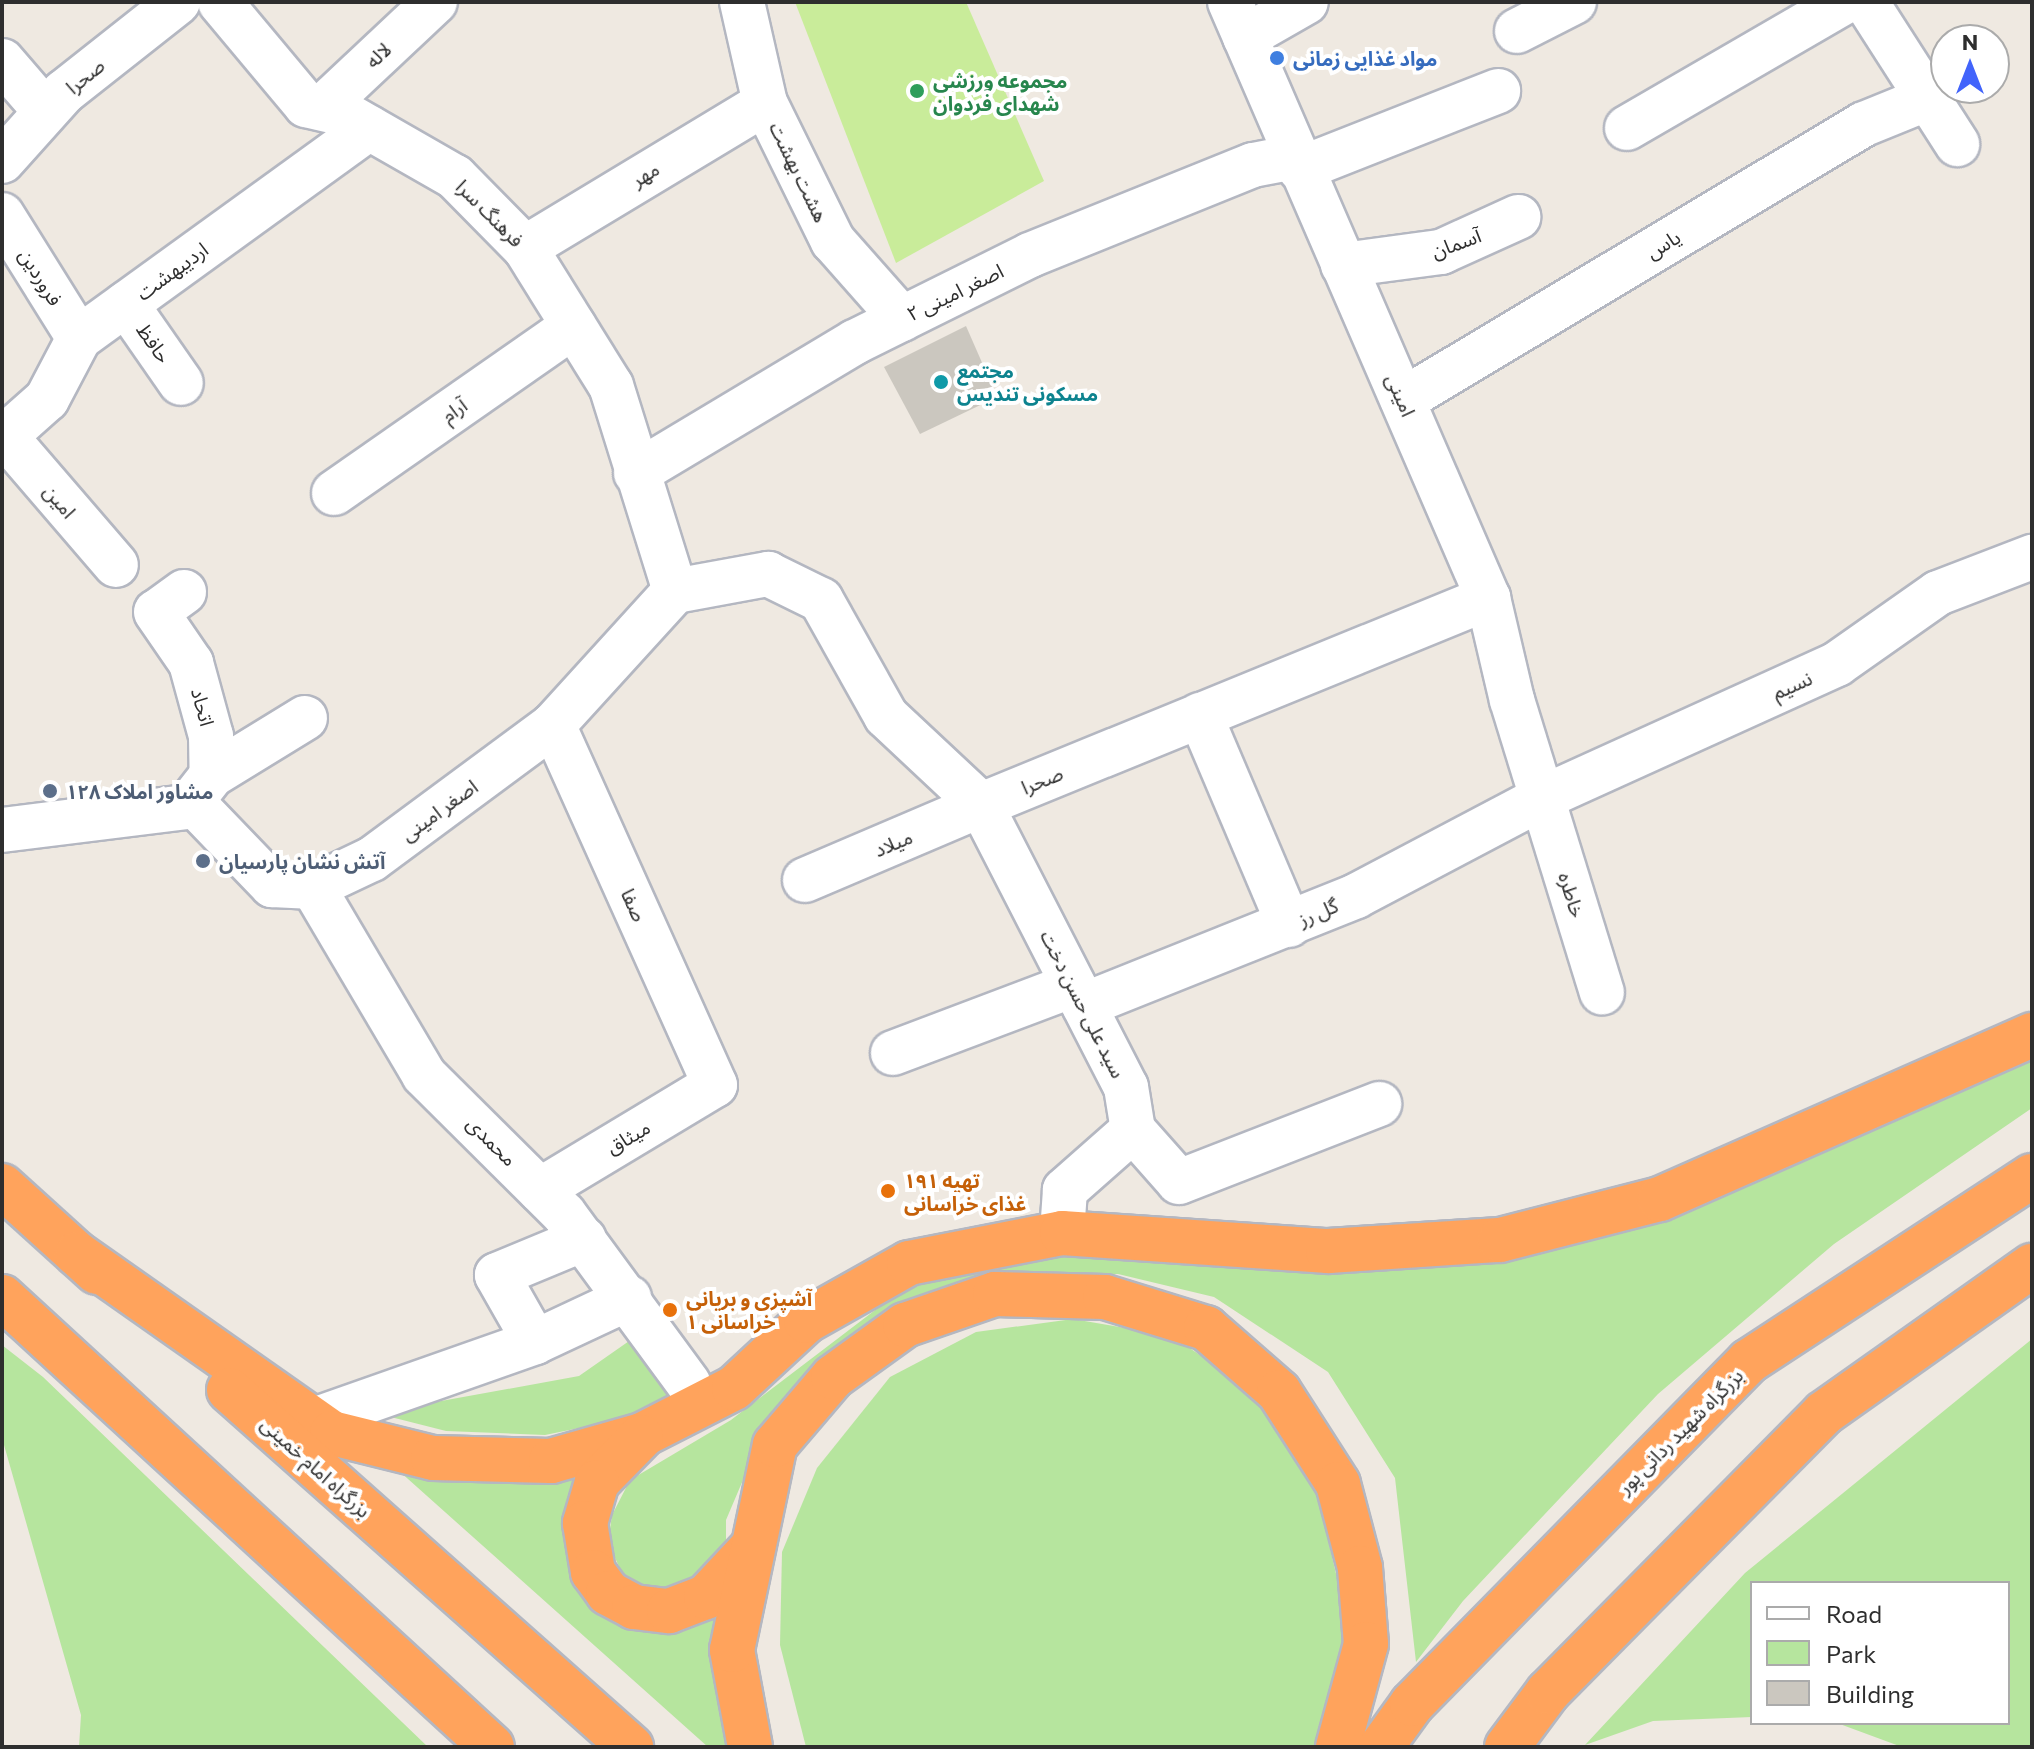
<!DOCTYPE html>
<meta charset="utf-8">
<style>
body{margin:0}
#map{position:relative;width:2034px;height:1749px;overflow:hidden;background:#efe9e1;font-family:Commissioner,"Noto Sans Arabic",sans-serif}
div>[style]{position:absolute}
.green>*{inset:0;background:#b6e59e}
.pitch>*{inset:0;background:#c9ec9a}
.building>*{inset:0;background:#cbc7bf}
.roads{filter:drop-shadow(2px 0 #b4b7c1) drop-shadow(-2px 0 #b4b7c1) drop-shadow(0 2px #b4b7c1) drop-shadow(0 -2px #b4b7c1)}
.street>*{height:44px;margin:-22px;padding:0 22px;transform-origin:22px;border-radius:22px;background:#fff}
.highway>*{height:44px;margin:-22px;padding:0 22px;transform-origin:22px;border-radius:22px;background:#ffa35c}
.dots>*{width:22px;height:22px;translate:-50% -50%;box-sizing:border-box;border:4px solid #fff;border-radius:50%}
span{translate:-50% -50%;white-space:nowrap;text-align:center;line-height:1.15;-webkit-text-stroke:8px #fff;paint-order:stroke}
.street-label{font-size:20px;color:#2e2e2e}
.shop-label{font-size:20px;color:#366cbe;font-weight:700}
.left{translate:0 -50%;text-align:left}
.leisure-label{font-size:20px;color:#27864d;font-weight:700}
.culture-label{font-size:20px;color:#0d838f;font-weight:700}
.service-label{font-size:20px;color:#4e5e75;font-weight:700}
.food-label{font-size:20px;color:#c56008;font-weight:700}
.frame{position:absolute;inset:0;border:4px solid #2e2e2e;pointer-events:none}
.legend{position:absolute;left:1750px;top:1581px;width:260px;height:144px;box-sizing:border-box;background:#fff;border:2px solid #ababab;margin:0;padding:10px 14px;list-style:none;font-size:24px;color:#2e2e2e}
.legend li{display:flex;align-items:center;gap:16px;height:40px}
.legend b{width:40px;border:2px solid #ababab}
.north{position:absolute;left:1930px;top:24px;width:80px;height:80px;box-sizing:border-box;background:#fff;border:2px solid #ababab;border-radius:50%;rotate:0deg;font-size:22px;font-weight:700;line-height:32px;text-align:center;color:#2e2e2e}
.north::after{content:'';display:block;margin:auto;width:28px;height:36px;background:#4264fb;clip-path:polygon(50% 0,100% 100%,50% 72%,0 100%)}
</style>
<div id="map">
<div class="green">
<i style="clip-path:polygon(2032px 1055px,2032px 1108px,1834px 1244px,1658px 1394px,1463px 1601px,1416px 1662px,1395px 1478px,1328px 1372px,1214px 1297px,1118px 1274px,987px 1278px,763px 1433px,726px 1520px,726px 1548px,677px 1589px,644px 1594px,624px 1577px,608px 1543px,612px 1515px,630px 1480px,731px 1420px,891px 1298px,938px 1277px,1088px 1249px,1496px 1261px)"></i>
<i style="clip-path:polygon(1073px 1319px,1172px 1336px,1251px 1390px,1312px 1472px,1338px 1582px,1347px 1673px,1319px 1747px,806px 1747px,780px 1645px,782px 1552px,817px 1468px,890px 1377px,976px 1332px)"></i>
<i style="clip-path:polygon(632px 1339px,683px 1394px,643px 1415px,545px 1435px,446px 1431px,375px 1413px,579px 1376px)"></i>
<i style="clip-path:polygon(2032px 1339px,2032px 1747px,1902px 1747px,1837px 1723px,2008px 1723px,2008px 1583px,1752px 1583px,1752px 1717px,1653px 1721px,1585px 1745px,1745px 1573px)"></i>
<i style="clip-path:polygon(2px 1345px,43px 1377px,428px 1747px,79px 1747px,81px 1715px,2px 1438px)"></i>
<i style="clip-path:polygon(389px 1462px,526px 1484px,574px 1479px,565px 1550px,599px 1615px,625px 1629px,656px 1631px,696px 1625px,727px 1606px,739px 1747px,708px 1747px)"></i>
</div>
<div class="pitch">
<i style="clip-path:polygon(795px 2px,966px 2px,1044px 181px,896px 263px)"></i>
</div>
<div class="building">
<i style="clip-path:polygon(966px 326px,997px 397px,920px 434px,884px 367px)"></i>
</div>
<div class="roads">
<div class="street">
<i style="left:742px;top:2px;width:104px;rotate:77.2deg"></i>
<i style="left:765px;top:103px;width:154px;rotate:63.8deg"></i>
<i style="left:833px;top:241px;width:104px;rotate:48.5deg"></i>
<i style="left:1230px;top:2px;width:649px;rotate:66.59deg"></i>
<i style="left:1488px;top:598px;width:105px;rotate:76.8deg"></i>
<i style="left:1512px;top:700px;width:306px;rotate:72.9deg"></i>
<i style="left:1866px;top:2px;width:169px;rotate:57.3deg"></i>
<i style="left:1517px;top:31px;width:64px;rotate:-27deg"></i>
<i style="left:1245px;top:37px;width:70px;rotate:-29.8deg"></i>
<i style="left:2px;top:61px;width:67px;rotate:49.2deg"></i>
<i style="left:322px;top:108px;width:155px;rotate:-43.2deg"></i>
<i style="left:1627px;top:128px;width:251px;rotate:-30.1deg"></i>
<i style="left:2px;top:161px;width:93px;rotate:-48.1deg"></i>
<i style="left:64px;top:92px;width:145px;rotate:-38.3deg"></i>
<i style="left:1300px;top:169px;width:213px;rotate:-21.5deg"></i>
<i style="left:2px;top:215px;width:145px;rotate:58deg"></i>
<i style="left:525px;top:248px;width:280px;rotate:-31.1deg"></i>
<i style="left:1343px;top:265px;width:99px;rotate:-7.6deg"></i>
<i style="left:1441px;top:252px;width:85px;rotate:-24.4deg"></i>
<i style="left:126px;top:304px;width:96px;rotate:55.2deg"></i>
<i style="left:1403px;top:400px;width:537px;rotate:-30.91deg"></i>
<i style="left:1864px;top:124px;width:69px;rotate:-22.1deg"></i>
<i style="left:5px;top:436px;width:170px;rotate:49.3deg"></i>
<i style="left:2px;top:439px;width:60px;rotate:-41.6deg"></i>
<i style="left:47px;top:399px;width:69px;rotate:-62.3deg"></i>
<i style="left:79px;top:338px;width:358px;rotate:-35.9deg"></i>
<i style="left:636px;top:473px;width:255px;rotate:-30.9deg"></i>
<i style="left:855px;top:342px;width:195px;rotate:-26.4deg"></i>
<i style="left:1030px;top:255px;width:240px;rotate:-22deg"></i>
<i style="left:1253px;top:165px;width:43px;rotate:-10.8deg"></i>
<i style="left:334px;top:493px;width:292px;rotate:-34.9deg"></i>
<i style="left:675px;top:591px;width:95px;rotate:-10.4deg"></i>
<i style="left:768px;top:574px;width:59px;rotate:26.1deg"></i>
<i style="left:821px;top:600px;width:133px;rotate:60.7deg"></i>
<i style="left:886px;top:716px;width:130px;rotate:43.1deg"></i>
<i style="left:981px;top:805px;width:548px;rotate:-22.21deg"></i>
<i style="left:184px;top:592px;width:34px;rotate:144deg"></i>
<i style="left:156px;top:612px;width:62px;rotate:55.5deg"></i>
<i style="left:191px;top:663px;width:76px;rotate:74.7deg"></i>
<i style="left:211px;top:736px;width:39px;rotate:89deg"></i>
<i style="left:212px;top:775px;width:39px;rotate:128deg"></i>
<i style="left:1200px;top:715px;width:228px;rotate:67deg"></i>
<i style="left:212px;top:775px;width:109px;rotate:-31.5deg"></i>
<i style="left:2px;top:830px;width:195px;rotate:-7.1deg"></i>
<i style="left:196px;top:806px;width:110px;rotate:46.1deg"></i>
<i style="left:272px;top:885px;width:41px;rotate:2.8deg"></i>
<i style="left:313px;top:887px;width:65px;rotate:-25.4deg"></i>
<i style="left:372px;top:859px;width:225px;rotate:-36.5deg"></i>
<i style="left:553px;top:725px;width:181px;rotate:-47.7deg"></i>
<i style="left:675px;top:591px;width:215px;rotate:-107.3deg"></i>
<i style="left:611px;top:386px;width:163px;rotate:-121.9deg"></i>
<i style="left:525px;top:248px;width:100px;rotate:-134.6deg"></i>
<i style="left:455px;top:177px;width:127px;rotate:-150.2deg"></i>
<i style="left:345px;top:114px;width:40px;rotate:-167deg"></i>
<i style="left:306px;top:105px;width:134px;rotate:-129.9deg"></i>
<i style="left:805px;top:880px;width:191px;rotate:-23.1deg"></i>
<i style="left:981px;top:805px;width:317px;rotate:62.8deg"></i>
<i style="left:1126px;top:1087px;width:44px;rotate:80.8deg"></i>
<i style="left:1133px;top:1130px;width:91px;rotate:138.6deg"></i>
<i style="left:1065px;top:1190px;width:43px;rotate:94deg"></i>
<i style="left:313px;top:887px;width:218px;rotate:59.4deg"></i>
<i style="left:424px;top:1075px;width:197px;rotate:44.8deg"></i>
<i style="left:564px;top:1214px;width:210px;rotate:53.7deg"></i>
<i style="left:1084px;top:1005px;width:293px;rotate:-21.8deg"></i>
<i style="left:1356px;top:896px;width:210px;rotate:-27.8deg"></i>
<i style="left:1542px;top:798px;width:324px;rotate:-24.4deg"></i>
<i style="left:1837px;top:664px;width:123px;rotate:-35.1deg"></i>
<i style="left:1938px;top:593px;width:101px;rotate:-21deg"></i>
<i style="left:893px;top:1053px;width:192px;rotate:-20.7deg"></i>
<i style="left:1133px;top:1130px;width:69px;rotate:48.5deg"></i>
<i style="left:1179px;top:1182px;width:215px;rotate:-21.3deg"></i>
<i style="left:540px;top:1190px;width:204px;rotate:-31deg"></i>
<i style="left:715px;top:1085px;width:395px;rotate:-114.2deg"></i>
<i style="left:535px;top:1342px;width:77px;rotate:-119.6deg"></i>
<i style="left:497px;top:1275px;width:94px;rotate:-22.5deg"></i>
<i style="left:314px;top:1420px;width:234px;rotate:-19.4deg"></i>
<i style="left:535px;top:1342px;width:104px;rotate:-25.1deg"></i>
</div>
<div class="highway">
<i style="left:2px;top:1186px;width:128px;rotate:42.2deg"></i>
<i style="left:77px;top:1254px;width:312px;rotate:35.1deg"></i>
<i style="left:332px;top:1433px;width:104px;rotate:13.9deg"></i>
<i style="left:433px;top:1458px;width:118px;rotate:1.5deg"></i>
<i style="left:551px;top:1461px;width:95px;rotate:-15.9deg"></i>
<i style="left:642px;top:1435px;width:103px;rotate:-27.1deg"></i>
<i style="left:734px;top:1388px;width:98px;rotate:-42.9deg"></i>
<i style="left:806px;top:1321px;width:118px;rotate:-29.4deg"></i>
<i style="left:909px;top:1263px;width:156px;rotate:-11.1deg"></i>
<i style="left:1062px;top:1233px;width:267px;rotate:3.9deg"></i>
<i style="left:1328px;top:1251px;width:172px;rotate:-3.7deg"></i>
<i style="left:1500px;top:1240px;width:165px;rotate:-14.4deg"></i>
<i style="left:1660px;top:1199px;width:407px;rotate:-23.8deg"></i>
<i style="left:2px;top:1297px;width:665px;rotate:42.56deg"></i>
<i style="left:229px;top:1390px;width:538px;rotate:41.61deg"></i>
<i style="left:641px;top:1437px;width:63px;rotate:134.4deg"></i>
<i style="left:597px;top:1482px;width:43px;rotate:106.3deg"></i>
<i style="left:585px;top:1523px;width:50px;rotate:80.7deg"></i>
<i style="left:593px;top:1572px;width:26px;rotate:54deg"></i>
<i style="left:608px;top:1593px;width:30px;rotate:28deg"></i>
<i style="left:634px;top:1607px;width:35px;rotate:7deg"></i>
<i style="left:669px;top:1611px;width:40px;rotate:-21deg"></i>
<i style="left:706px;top:1597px;width:64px;rotate:-46.9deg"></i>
<i style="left:750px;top:1747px;width:99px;rotate:-100.5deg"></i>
<i style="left:732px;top:1650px;width:209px;rotate:-78.2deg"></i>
<i style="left:775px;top:1445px;width:89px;rotate:-49.5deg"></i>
<i style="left:833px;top:1377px;width:89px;rotate:-35.8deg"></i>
<i style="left:905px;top:1325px;width:95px;rotate:-19deg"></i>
<i style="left:995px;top:1294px;width:110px;rotate:1.6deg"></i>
<i style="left:1105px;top:1297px;width:106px;rotate:17.1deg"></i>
<i style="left:1206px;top:1328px;width:97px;rotate:41.2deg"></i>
<i style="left:1279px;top:1392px;width:109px;rotate:57.3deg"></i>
<i style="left:1338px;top:1484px;width:87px;rotate:75.3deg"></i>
<i style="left:1360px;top:1568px;width:76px;rotate:85.5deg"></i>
<i style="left:1366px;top:1644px;width:107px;rotate:105.2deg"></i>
<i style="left:1381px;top:1747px;width:53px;rotate:-54.2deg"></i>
<i style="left:1412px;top:1704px;width:481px;rotate:-45.5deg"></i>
<i style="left:1749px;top:1361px;width:338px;rotate:-33.2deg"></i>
<i style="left:1507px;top:1747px;width:69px;rotate:-53.3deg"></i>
<i style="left:1548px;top:1692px;width:392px;rotate:-45.3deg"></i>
<i style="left:1824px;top:1413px;width:255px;rotate:-35.3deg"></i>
</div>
</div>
<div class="dots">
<i style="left:1277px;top:58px;background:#3f7fe0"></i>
<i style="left:917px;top:91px;background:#2e9e5b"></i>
<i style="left:941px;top:382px;background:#0f9aa8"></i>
<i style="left:50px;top:791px;background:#5c6f8a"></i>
<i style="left:203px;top:861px;background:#5c6f8a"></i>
<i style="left:888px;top:1191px;background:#e8710a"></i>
<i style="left:670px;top:1310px;background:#e8710a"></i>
</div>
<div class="street-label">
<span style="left:378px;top:55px;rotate:-44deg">لاله</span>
<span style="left:85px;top:76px;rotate:-39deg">صحرا</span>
<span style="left:799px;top:172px;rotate:64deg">هشت بهشت</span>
<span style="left:645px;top:174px;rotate:-32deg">مهر</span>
<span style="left:490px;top:213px;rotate:45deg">فرهنگ سرا</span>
<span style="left:1456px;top:243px;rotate:-20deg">آسمان</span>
<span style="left:1663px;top:244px;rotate:-31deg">یاس</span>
<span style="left:172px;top:271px;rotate:-36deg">اردیبهشت</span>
<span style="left:41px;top:277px;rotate:58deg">فروردین</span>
<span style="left:955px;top:292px;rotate:-26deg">۲ اصغر امینی</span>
<span style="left:154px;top:343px;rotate:55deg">حافظ</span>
<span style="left:1401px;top:395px;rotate:66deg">امینی</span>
<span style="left:454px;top:410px;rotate:-35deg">آرام</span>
<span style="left:60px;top:501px;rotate:49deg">امین</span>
<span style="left:1792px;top:685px;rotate:-24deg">نسیم</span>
<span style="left:203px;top:707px;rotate:75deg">اتحاد</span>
<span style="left:1042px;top:780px;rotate:-22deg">صحرا</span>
<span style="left:439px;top:810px;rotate:-36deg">اصغر امینی</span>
<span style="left:893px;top:843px;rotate:-23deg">میلاد</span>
<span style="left:1572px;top:895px;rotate:73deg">خاطره</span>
<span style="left:634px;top:905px;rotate:66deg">صفا</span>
<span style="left:1318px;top:912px;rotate:-23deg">گل رز</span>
<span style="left:1083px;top:1004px;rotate:63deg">سید علی حسن دخت</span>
<span style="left:628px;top:1137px;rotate:-31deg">میثاق</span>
<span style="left:492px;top:1141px;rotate:45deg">محمدی</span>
<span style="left:1680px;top:1431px;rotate:-45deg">بزرگراه شهید ردانی پور</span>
<span style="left:316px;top:1467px;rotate:42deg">بزرگراه امام خمینی</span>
</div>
<div class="shop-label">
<span class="left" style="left:1293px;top:58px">مواد غذایی زمانی</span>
</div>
<div class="leisure-label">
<span class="left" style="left:933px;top:92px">مجموعه ورزشی<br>شهدای فردوان</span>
</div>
<div class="culture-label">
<span class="left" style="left:957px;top:382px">مجتمع<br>مسکونی تندیس</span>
</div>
<div class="service-label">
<span class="left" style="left:66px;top:791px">مشاور املاک ۱۲۸</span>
<span class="left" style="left:219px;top:861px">آتش نشان پارسیان</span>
</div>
<div class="food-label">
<span class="left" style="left:904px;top:1192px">۱۹۱ تهیه<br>غذای خراسانی</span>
<span class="left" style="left:686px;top:1310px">آشپزی و بریانی<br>خراسانی ۱</span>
</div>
<div class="frame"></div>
<ul class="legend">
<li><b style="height:10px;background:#fff"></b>Road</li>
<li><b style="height:22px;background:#b6e59e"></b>Park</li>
<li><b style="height:22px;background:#cbc7bf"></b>Building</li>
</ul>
<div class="north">N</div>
</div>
